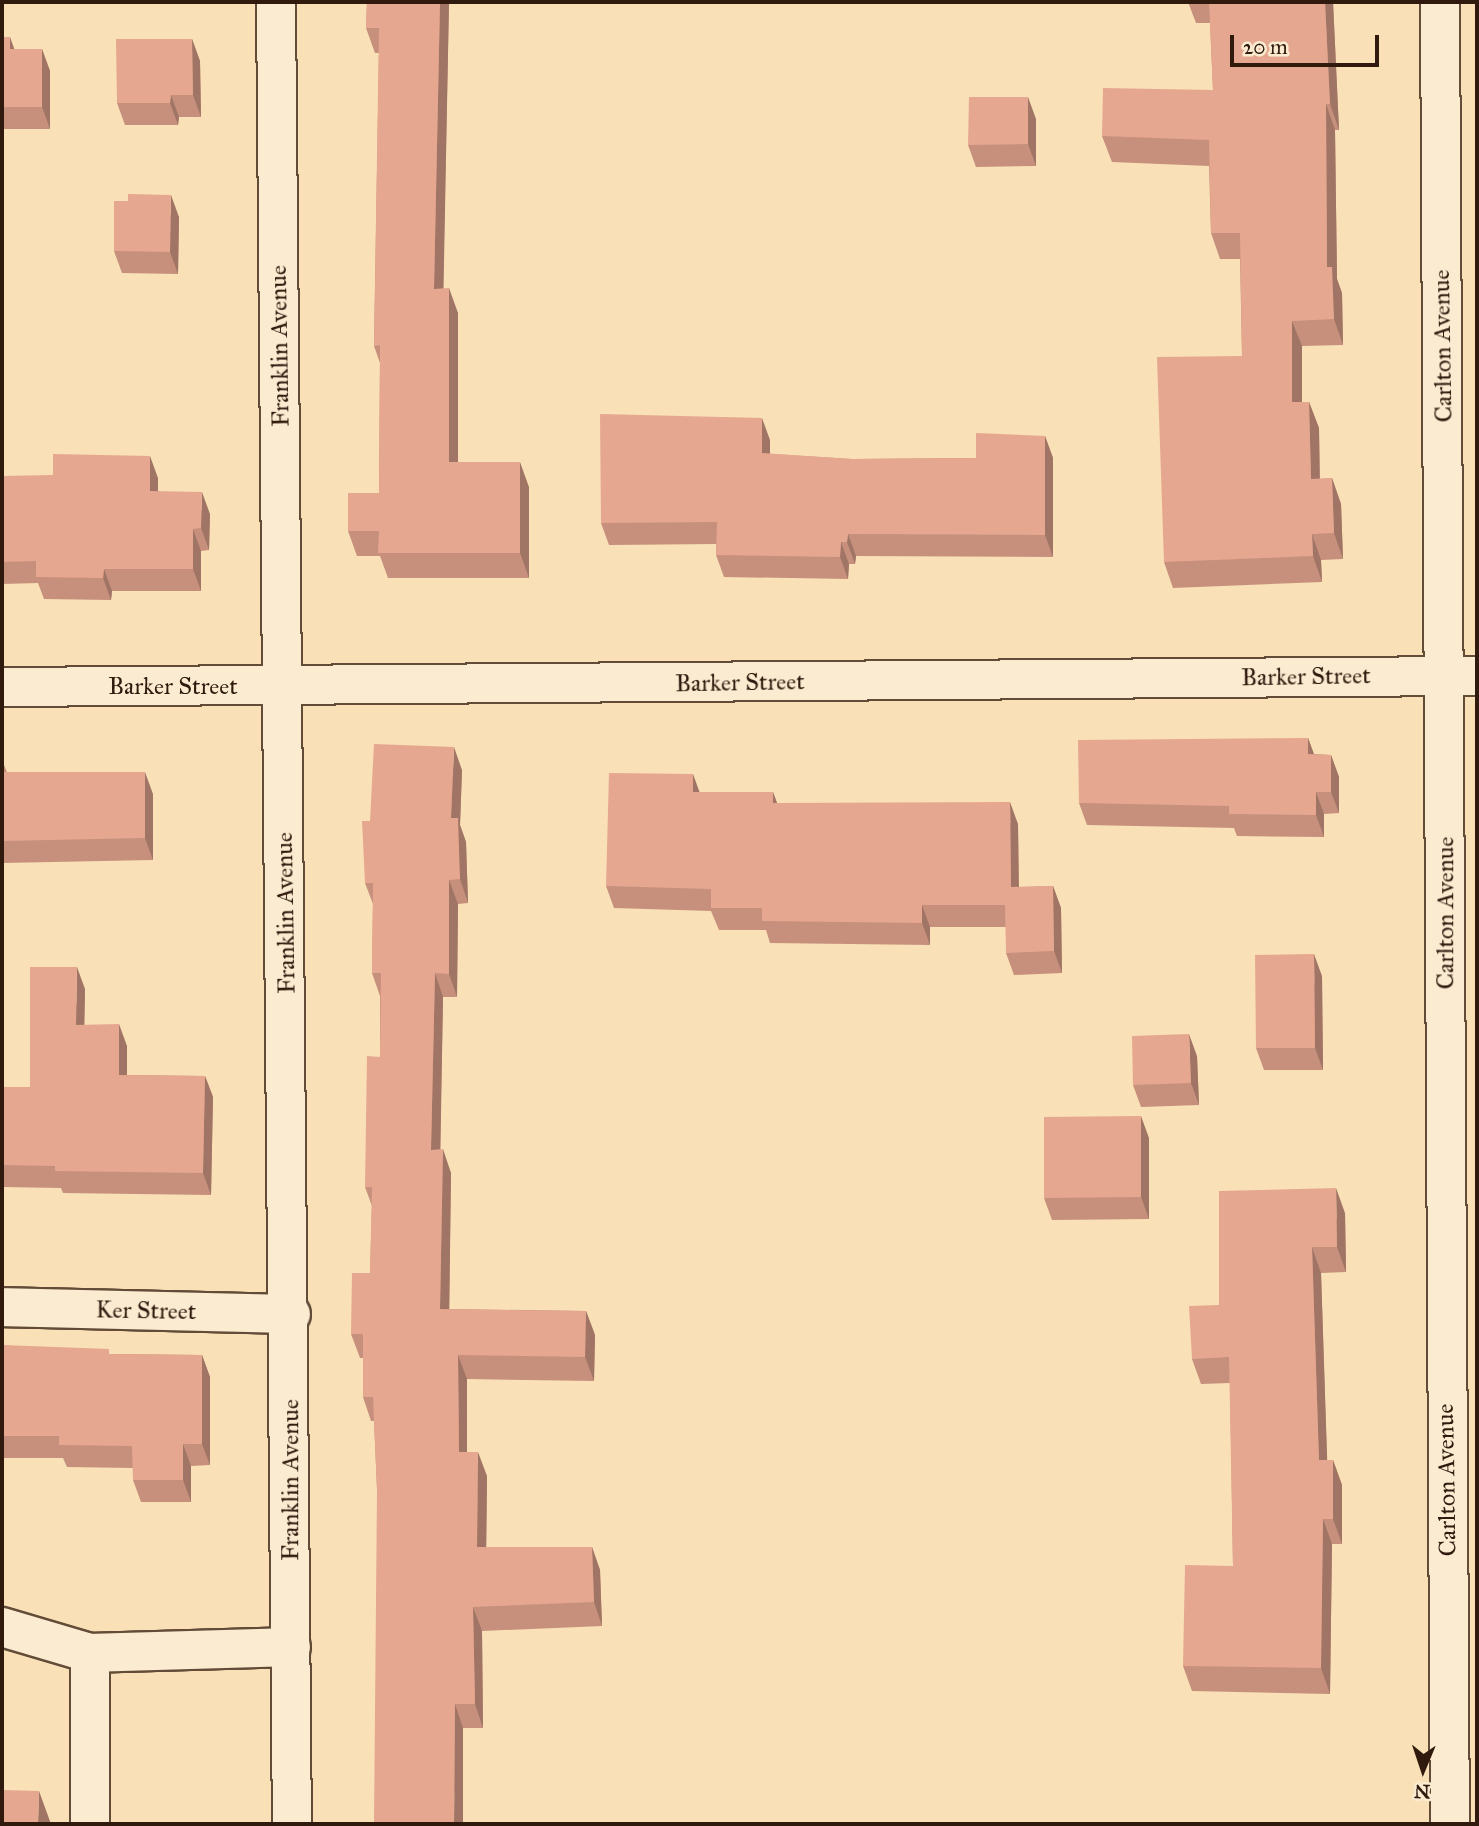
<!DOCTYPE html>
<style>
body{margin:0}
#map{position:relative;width:1479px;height:1826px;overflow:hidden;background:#f9e0b6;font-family:"IM FELL Great Primer",serif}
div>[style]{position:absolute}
.roads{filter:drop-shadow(2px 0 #624c38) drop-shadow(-2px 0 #624c38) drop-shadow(0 2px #624c38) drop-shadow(0 -2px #624c38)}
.minor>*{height:38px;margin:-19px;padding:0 19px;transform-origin:19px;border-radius:19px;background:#fbebd0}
.wall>*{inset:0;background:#c6907c}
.shaded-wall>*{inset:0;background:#a17565}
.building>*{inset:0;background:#e6a790}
span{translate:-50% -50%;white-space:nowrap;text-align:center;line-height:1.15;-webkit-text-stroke:6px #fbebd0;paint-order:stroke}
.street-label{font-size:24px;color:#301a0e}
.frame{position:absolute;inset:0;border:4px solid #301a0e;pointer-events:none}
.north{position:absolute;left:1388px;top:1735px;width:70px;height:70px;-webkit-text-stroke:5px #fbebd0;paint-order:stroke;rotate:182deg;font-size:19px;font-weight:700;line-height:28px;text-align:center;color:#301a0e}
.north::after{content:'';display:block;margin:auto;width:24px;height:32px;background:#301a0e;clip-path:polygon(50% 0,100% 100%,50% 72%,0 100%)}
.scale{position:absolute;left:1230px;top:35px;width:149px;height:32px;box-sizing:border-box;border:4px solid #301a0e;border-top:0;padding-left:9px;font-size:21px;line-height:24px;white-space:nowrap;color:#301a0e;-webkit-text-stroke:5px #fbebd0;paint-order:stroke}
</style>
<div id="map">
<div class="roads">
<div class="minor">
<i style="left:276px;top:2px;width:1822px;rotate:89.5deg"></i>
<i style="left:1440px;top:2px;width:1822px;rotate:89.69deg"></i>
<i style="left:2px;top:687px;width:1475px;rotate:-0.43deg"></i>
<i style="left:2px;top:1307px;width:289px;rotate:1.4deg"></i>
<i style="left:2px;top:1627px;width:92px;rotate:16.5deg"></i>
<i style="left:90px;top:1824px;width:171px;rotate:-90deg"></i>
<i style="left:90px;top:1653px;width:201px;rotate:-1.7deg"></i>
</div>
</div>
<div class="wall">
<i style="clip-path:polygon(367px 2px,449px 2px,443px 289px,458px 313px,458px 462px,529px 487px,529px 578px,388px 578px,380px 556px,357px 556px,348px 531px,379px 493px,380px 363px,374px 346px,379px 53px,375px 53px,366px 28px)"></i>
<i style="clip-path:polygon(1188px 2px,1333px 2px,1339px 130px,1335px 130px,1337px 279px,1342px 293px,1343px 345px,1302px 346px,1302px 402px,1309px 402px,1319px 428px,1320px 479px,1332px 478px,1341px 504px,1343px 559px,1321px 560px,1322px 582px,1173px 588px,1164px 562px,1242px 356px,1240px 259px,1220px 259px,1211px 233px,1209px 166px,1112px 162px,1102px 136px,1213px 90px,1210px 23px,1196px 23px)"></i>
<i style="clip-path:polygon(2px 37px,14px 49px,42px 49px,50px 71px,50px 129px,2px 129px)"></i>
<i style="clip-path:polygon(192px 39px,200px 61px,201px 117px,179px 117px,178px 125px,125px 125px,117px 103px)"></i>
<i style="clip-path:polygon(1036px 119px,1036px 166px,976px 167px,968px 145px)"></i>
<i style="clip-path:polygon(128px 201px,179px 217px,178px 274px,122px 273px,114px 251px)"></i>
<i style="clip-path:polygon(1045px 436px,1053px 458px,1053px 557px,856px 556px,855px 564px,849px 564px,848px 579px,724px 577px,716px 555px,716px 544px,609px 545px,601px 523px,770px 440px,770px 454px,852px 459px,976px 458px)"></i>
<i style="clip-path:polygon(2px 476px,158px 478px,158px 491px,210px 514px,209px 550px,201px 551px,201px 591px,112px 591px,111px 600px,44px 599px,38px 583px,2px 584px)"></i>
<i style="clip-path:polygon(1308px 738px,1314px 754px,1331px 755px,1339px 777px,1339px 813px,1324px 814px,1324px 837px,1237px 836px,1234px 828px,1087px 825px,1079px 803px)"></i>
<i style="clip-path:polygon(2px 765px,4px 765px,7px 772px,153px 794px,153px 860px,2px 863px)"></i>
<i style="clip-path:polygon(462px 770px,460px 825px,466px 842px,468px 903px,458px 904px,457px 997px,443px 997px,440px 1149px,451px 1173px,449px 1309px,586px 1311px,595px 1335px,594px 1381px,467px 1379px,467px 1452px,487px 1476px,486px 1547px,592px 1547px,600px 1570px,602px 1626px,482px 1631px,483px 1728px,463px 1728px,463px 1824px,377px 1489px,374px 1421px,371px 1421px,363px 1397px,363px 1358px,360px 1358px,351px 1334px,370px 1273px,372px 1206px,365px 1187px,380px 1057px,380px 996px,372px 973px,373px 904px,365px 883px,370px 821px)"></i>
<i style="clip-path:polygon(700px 792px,773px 792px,777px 803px,1018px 824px,1019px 887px,1053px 886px,1061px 908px,1062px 973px,1014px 975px,1006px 953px,1006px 927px,930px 927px,930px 945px,770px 943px,766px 930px,719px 930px,711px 911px,614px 908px,606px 886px)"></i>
<i style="clip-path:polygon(1322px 976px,1323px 1070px,1264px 1070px,1256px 1048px)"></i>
<i style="clip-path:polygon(85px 989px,84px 1025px,127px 1046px,127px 1075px,205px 1076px,213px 1097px,211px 1195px,63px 1193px,61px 1188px,2px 1187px,2px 1087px,30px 1087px)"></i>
<i style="clip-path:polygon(1197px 1056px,1199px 1105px,1141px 1107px,1133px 1085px)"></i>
<i style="clip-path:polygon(1149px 1138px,1149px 1219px,1052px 1220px,1044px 1198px)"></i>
<i style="clip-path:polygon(1345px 1213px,1346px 1272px,1321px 1273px,1327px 1460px,1333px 1460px,1342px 1485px,1342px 1544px,1332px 1544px,1330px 1694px,1192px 1691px,1183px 1666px,1233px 1566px,1230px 1383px,1201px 1384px,1192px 1359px,1219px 1305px)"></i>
<i style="clip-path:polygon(2px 1345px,111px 1354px,202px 1355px,210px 1377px,210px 1465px,191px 1466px,191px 1502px,141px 1502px,133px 1480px,133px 1468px,67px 1467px,63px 1458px,2px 1458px)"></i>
</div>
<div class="shaded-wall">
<i style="clip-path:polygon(440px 2px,449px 2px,443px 314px,434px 289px)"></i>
<i style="clip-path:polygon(1325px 2px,1333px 2px,1339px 130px,1330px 104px)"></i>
<i style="clip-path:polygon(10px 37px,18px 59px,10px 49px)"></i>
<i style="clip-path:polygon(192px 39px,200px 61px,201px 117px,193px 95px)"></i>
<i style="clip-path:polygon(42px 49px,50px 71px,50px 129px,42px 107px)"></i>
<i style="clip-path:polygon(171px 95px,179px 117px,178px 125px,170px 103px)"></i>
<i style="clip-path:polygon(1028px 97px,1036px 119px,1036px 166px,1028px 144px)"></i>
<i style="clip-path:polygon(1326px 104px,1335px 130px,1337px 279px,1342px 293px,1343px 345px,1334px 319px,1327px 267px)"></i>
<i style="clip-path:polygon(171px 195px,179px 217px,178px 274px,170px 252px)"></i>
<i style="clip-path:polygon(449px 288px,458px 313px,458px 487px,449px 462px)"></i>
<i style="clip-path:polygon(1292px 321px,1302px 346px,1302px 428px,1292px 402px)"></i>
<i style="clip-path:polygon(1309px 402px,1319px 428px,1320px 505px,1311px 479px)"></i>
<i style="clip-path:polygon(762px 418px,770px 440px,770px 475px,762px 453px)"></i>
<i style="clip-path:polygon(1045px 436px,1053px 458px,1053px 557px,1045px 535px)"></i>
<i style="clip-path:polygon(150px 456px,158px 478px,158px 513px,150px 491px)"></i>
<i style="clip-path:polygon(520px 462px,529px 487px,529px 578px,520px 553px)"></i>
<i style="clip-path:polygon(1332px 478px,1341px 504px,1343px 559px,1334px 533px)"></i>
<i style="clip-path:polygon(202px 492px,210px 514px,209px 550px,201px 528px)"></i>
<i style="clip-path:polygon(193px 529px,201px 551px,201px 591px,193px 569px)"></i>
<i style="clip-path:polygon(848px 534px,856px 556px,855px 564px,847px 542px)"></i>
<i style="clip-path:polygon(1312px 534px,1321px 560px,1322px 582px,1313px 556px)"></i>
<i style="clip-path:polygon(841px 542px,849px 564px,848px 579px,840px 557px)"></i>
<i style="clip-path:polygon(104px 569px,112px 591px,111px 600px,103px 578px)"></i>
<i style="clip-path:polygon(1308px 738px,1316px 760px,1308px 754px)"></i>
<i style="clip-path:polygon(454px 747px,462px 770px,460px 825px,466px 842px,468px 903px,460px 879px,451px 818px)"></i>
<i style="clip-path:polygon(1331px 755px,1339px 777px,1339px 813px,1331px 792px)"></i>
<i style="clip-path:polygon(145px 772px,153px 794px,153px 860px,145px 838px)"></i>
<i style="clip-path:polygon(693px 774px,701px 796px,693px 792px)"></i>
<i style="clip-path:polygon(773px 792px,781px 814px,773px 803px)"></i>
<i style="clip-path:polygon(1316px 792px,1324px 814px,1324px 837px,1316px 815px)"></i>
<i style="clip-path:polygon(1010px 802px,1018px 824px,1019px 909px,1011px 887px)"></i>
<i style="clip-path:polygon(449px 880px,458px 904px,457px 997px,449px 974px)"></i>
<i style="clip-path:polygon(1053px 886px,1061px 908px,1062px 973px,1054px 951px)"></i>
<i style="clip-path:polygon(922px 905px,930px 927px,930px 945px,922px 923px)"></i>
<i style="clip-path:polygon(1314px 954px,1322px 976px,1323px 1070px,1315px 1048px)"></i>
<i style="clip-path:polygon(77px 967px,85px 989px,84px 1047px,76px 1025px)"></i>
<i style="clip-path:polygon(435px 973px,443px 997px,440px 1173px,431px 1150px)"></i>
<i style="clip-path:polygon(119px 1024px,127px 1046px,127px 1097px,119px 1075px)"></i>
<i style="clip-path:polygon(1189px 1034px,1197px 1056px,1199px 1105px,1191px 1083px)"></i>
<i style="clip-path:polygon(205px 1076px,213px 1097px,211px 1195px,203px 1173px)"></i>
<i style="clip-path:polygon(1141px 1116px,1149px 1138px,1149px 1219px,1141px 1197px)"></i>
<i style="clip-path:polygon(443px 1149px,451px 1173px,449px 1333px,440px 1309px)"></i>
<i style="clip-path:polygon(1336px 1188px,1345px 1213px,1346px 1272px,1337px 1247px)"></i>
<i style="clip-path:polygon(1312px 1247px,1321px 1273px,1328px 1485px,1319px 1460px)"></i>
<i style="clip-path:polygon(586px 1311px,595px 1335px,594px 1381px,585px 1357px)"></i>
<i style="clip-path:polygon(202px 1355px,210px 1377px,210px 1465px,202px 1444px)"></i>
<i style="clip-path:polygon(458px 1355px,467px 1379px,467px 1476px,459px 1452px)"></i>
<i style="clip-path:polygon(183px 1444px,191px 1466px,191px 1502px,183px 1480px)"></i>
<i style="clip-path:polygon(478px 1452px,487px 1476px,486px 1571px,477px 1547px)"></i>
<i style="clip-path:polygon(1333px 1460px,1342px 1485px,1342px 1544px,1333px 1519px)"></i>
<i style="clip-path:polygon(1323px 1519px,1332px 1544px,1330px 1694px,1321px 1668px)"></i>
<i style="clip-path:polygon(592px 1547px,600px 1570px,602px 1626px,594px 1602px)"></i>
<i style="clip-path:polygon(473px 1607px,482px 1631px,483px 1728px,475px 1704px)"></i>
<i style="clip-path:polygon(455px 1704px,463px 1728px,463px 1824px,454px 1824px)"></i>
<i style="clip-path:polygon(39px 1791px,51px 1824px,38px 1824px)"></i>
</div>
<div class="building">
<i style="clip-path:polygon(367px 2px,440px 2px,434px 289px,449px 288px,449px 462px,520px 462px,520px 553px,378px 553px,379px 531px,348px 531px,348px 493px,379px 493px,380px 345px,374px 346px,379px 28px,366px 28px)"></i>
<i style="clip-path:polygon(1209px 2px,1325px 2px,1330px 104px,1326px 104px,1327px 267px,1332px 267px,1334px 319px,1292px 321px,1292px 402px,1309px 402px,1311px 479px,1332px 478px,1334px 533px,1312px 534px,1313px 556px,1164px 562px,1157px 357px,1242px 356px,1240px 233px,1211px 233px,1209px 140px,1102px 136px,1103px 88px,1213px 90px)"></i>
<i style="clip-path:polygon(2px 37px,10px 37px,10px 49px,42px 49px,42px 107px,2px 107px)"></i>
<i style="clip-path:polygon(116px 39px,192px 39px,193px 95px,171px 95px,170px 103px,117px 103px)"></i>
<i style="clip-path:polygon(969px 97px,1028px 97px,1028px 144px,968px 145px)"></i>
<i style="clip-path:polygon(128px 194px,171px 195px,170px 252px,114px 251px,114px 201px,128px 201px)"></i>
<i style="clip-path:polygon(600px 414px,762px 418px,762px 453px,852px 459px,976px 458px,976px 433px,1045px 436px,1045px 535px,848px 534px,847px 542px,841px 542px,840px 557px,716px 555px,717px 522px,601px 523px)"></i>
<i style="clip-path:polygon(53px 454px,150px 456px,150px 491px,202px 492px,201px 528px,193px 529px,193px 569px,104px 569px,103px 578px,36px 577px,36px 561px,2px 562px,2px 476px,53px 475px)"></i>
<i style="clip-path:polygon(1308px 738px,1308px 754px,1331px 755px,1331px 792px,1316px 792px,1316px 815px,1229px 814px,1229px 806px,1079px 803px,1078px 740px)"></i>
<i style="clip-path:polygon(374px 744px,454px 747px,451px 818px,458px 818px,460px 879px,449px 880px,449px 974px,435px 973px,431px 1150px,443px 1149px,440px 1309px,586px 1311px,585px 1357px,458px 1355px,459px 1452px,478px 1452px,477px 1547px,592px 1547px,594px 1602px,473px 1607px,475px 1704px,455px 1704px,454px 1824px,374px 1824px,377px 1489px,373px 1397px,363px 1397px,363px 1334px,351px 1334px,352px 1273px,370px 1273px,372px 1187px,365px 1187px,367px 1056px,380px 1057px,381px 973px,372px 973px,373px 883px,365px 883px,362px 821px,370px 821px)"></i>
<i style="clip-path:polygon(2px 765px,4px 765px,4px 772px,145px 772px,145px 838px,2px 841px)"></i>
<i style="clip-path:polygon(609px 773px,693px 774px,693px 792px,773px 792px,773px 803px,1010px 802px,1011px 887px,1053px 886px,1054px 951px,1006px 953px,1005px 905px,922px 905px,922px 923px,762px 921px,762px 908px,711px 908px,711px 889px,606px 886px)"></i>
<i style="clip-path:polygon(1314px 954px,1315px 1048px,1256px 1048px,1255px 955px)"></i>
<i style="clip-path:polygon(30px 967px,77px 967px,76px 1025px,119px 1024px,119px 1075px,205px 1076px,203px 1173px,55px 1171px,55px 1166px,2px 1165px,2px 1087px,30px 1087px)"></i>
<i style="clip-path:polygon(1189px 1034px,1191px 1083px,1133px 1085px,1132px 1036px)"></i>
<i style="clip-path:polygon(1141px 1116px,1141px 1197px,1044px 1198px,1044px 1117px)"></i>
<i style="clip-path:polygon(1336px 1188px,1337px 1247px,1312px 1247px,1319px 1460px,1333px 1460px,1333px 1519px,1323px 1519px,1321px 1668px,1183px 1666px,1185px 1565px,1233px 1566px,1229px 1357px,1192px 1359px,1189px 1306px,1219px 1305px,1219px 1191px)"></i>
<i style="clip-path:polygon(2px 1345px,109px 1349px,109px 1354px,202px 1355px,202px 1444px,183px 1444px,183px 1480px,133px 1480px,132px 1446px,59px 1445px,59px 1436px,2px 1436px)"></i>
<i style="clip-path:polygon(2px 1790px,39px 1791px,38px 1824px,2px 1824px)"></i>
</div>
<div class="street-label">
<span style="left:280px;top:346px;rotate:-91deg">Franklin Avenue</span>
<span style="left:1443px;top:346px;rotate:-91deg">Carlton Avenue</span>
<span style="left:1306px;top:677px;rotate:-1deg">Barker Street</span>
<span style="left:740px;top:683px;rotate:-1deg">Barker Street</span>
<span style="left:173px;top:687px">Barker Street</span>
<span style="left:286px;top:913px;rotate:-91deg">Franklin Avenue</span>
<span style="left:1446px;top:913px;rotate:-90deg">Carlton Avenue</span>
<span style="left:146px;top:1311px;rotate:1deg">Ker Street</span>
<span style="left:291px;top:1480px;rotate:-90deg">Franklin Avenue</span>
<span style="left:1447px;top:1480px;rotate:-91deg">Carlton Avenue</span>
</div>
<div class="frame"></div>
<div class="north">N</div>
<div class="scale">20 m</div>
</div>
